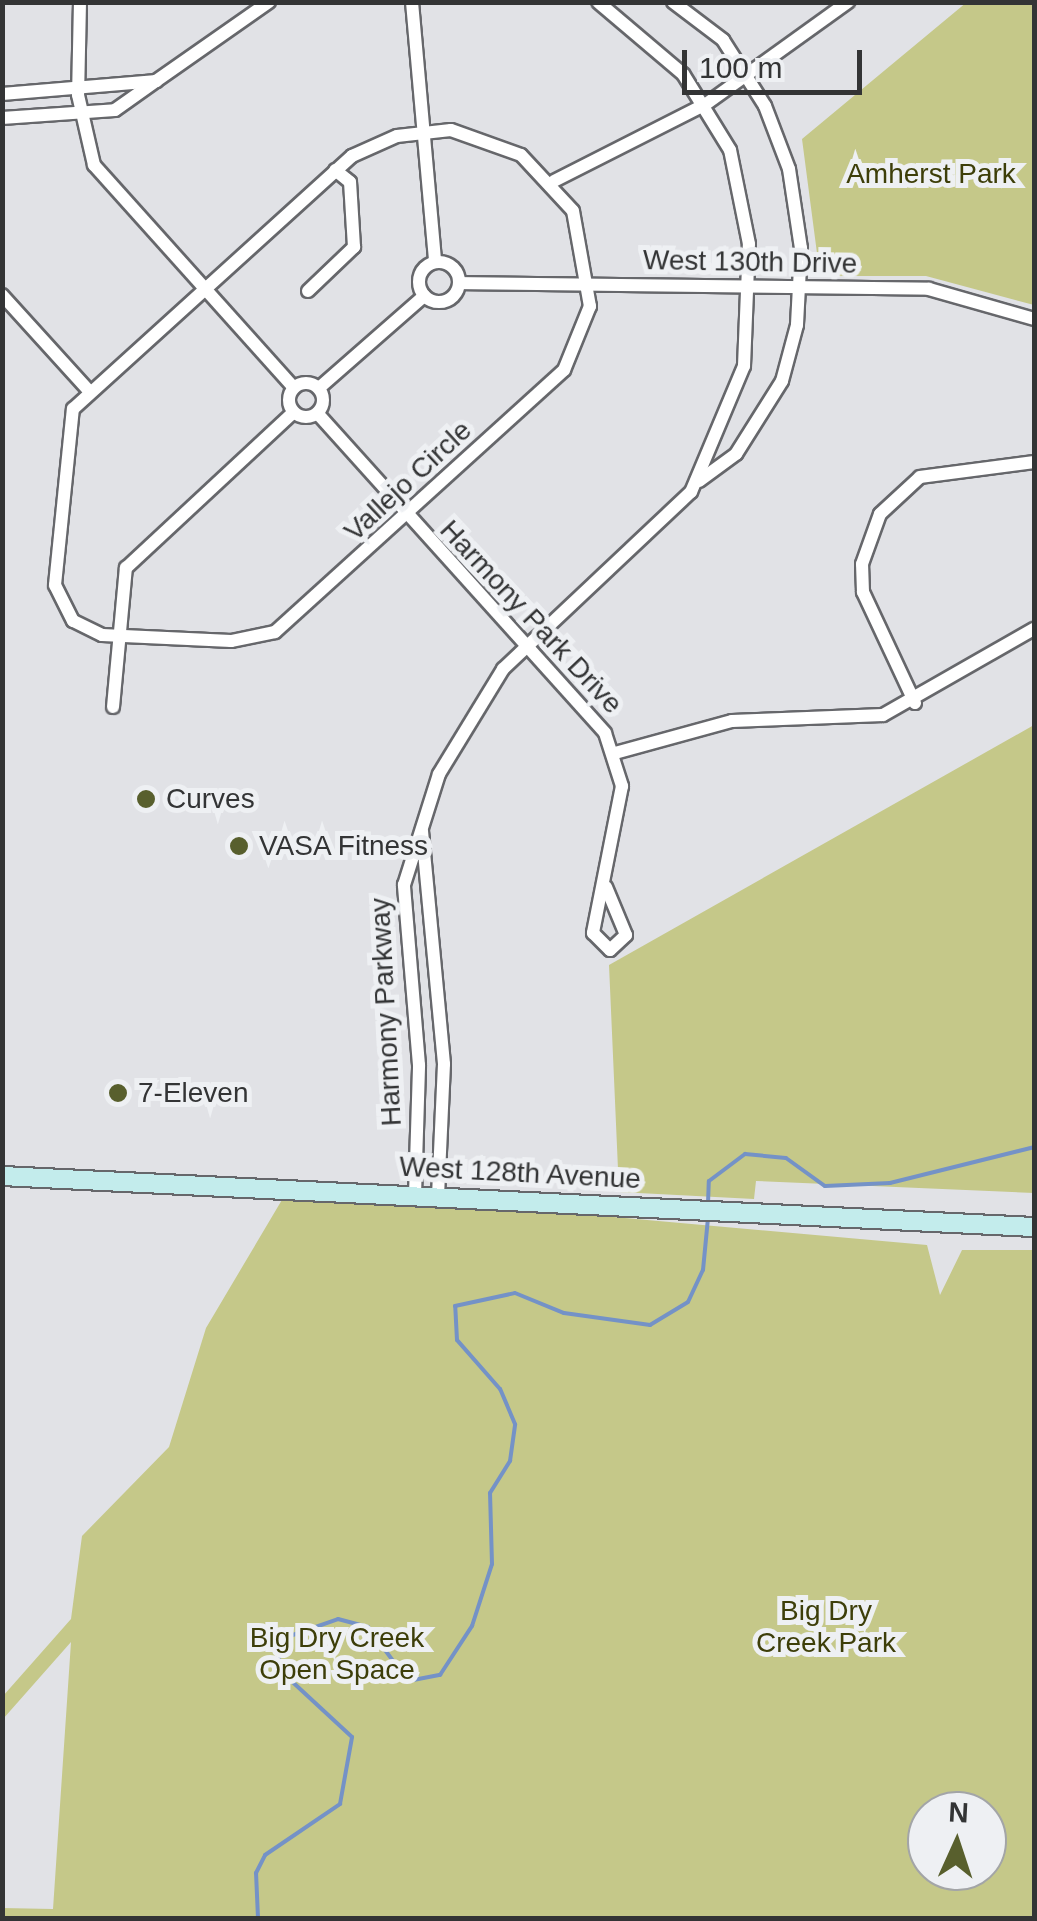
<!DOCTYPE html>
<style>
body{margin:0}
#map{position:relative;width:1037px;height:1921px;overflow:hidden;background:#e1e2e6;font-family:Helvetica,sans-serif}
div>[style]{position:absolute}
.green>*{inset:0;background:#c5c889}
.stream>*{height:4px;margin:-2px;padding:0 2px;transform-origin:2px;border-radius:2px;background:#7492c7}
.roads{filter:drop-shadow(2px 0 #66676b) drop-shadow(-2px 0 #66676b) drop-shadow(0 2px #66676b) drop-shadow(0 -2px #66676b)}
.minor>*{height:12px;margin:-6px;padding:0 6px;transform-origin:6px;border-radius:6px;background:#fff}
.minor>.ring{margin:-6px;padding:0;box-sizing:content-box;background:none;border:12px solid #fff;border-radius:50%}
.secondary>*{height:18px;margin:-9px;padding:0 9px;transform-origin:9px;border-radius:9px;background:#c3ecec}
.dots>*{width:28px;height:28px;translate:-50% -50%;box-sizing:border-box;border:5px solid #eef0f3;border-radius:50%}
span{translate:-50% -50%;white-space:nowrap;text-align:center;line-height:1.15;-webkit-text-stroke:10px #eef0f3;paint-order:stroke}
.park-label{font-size:28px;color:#3d3e09}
.street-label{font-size:28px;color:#333435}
.poi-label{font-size:28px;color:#333435}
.left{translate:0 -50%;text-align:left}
.frame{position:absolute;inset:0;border:5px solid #333435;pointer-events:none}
.north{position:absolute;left:907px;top:1791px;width:100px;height:100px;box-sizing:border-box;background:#eef0f3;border:2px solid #a3a5a7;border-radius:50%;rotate:3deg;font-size:28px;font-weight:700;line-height:40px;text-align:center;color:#333435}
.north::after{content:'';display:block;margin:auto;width:35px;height:45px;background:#585f2d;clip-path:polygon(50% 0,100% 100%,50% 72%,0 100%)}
.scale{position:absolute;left:682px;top:50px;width:180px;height:45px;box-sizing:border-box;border:5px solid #333435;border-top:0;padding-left:12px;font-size:30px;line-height:35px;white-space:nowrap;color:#333435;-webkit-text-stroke:8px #eef0f3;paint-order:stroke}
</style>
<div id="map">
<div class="green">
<i style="clip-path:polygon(967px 2px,1034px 4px,1034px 305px,926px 276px,820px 276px,802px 139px)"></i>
<i style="clip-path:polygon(1034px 725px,1034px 1193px,756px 1181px,754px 1199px,619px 1192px,609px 965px)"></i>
<i style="clip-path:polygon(evenodd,289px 1188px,927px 1245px,940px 1295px,962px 1250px,1034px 1250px,1034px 1918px,3px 1918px,2px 1908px,53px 1909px,71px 1642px,3px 1719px,3px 1696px,71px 1619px,82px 1536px,169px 1447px,206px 1328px,289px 1188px,927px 1811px,987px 1811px,987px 1871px,927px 1871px,927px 1811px)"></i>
</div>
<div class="stream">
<i style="left:708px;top:1204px;width:23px;rotate:-88deg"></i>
<i style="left:709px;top:1181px;width:45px;rotate:-36.9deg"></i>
<i style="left:745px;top:1154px;width:41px;rotate:5.6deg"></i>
<i style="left:786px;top:1158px;width:48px;rotate:35.7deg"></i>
<i style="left:825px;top:1186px;width:65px;rotate:-2.6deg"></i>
<i style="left:890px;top:1183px;width:148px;rotate:-14deg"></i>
<i style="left:258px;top:1918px;width:45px;rotate:-92.5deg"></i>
<i style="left:256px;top:1873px;width:20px;rotate:-63deg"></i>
<i style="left:265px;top:1855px;width:91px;rotate:-34.2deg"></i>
<i style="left:340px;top:1804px;width:68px;rotate:-79.8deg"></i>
<i style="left:352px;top:1737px;width:91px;rotate:-137.2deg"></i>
<i style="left:285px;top:1675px;width:17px;rotate:-115deg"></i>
<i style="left:278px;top:1660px;width:25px;rotate:-69deg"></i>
<i style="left:287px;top:1637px;width:54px;rotate:-19.4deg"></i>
<i style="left:338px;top:1619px;width:31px;rotate:15deg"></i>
<i style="left:368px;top:1627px;width:67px;rotate:53.5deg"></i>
<i style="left:408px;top:1681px;width:33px;rotate:-11deg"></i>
<i style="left:440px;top:1675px;width:59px;rotate:-56.9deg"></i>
<i style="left:472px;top:1626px;width:65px;rotate:-72.1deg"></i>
<i style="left:492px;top:1564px;width:71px;rotate:-91.6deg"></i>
<i style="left:490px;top:1493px;width:38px;rotate:-58deg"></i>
<i style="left:510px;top:1461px;width:37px;rotate:-82deg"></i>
<i style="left:515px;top:1424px;width:38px;rotate:-113deg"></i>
<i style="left:500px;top:1389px;width:65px;rotate:-131.3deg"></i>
<i style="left:457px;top:1340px;width:34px;rotate:-93deg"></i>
<i style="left:455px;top:1306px;width:61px;rotate:-12.2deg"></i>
<i style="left:515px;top:1293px;width:53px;rotate:22.2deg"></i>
<i style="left:564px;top:1313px;width:87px;rotate:7.9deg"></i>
<i style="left:650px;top:1325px;width:44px;rotate:-31.2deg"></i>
<i style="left:688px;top:1302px;width:35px;rotate:-65deg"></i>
<i style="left:703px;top:1270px;width:52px;rotate:-84.5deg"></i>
</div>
<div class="roads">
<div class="minor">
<i style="left:80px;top:2px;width:93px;rotate:91.2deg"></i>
<i style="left:78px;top:95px;width:72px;rotate:77.1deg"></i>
<i style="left:94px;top:165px;width:298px;rotate:48.1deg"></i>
<i style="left:412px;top:2px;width:261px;rotate:84.9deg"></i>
<i style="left:673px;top:2px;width:63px;rotate:37.2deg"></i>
<i style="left:723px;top:40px;width:78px;rotate:57.5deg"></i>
<i style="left:765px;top:106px;width:67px;rotate:69.1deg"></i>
<i style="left:789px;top:169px;width:80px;rotate:81.4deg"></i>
<i style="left:801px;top:248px;width:77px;rotate:93deg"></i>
<i style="left:797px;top:325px;width:58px;rotate:105deg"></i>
<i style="left:782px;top:381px;width:86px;rotate:122.2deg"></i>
<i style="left:736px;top:454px;width:46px;rotate:143.9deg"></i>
<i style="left:2px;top:94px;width:155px;rotate:-4.8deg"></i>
<i style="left:156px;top:81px;width:138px;rotate:-35deg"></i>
<i style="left:2px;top:118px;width:113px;rotate:-4deg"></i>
<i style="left:115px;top:110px;width:50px;rotate:-35.3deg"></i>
<i style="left:451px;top:130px;width:74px;rotate:19.7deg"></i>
<i style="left:521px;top:155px;width:76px;rotate:47.1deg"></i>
<i style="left:573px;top:211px;width:97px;rotate:79.9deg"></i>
<i style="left:590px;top:306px;width:69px;rotate:112.1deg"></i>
<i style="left:564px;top:370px;width:390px;rotate:137.8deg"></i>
<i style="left:275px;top:632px;width:45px;rotate:168.4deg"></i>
<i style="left:231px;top:641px;width:129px;rotate:-177.3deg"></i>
<i style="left:102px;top:635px;width:32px;rotate:-154deg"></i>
<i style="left:73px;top:621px;width:40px;rotate:-116.6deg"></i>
<i style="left:55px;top:585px;width:177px;rotate:-84.2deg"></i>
<i style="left:73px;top:409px;width:377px;rotate:-42.2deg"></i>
<i style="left:352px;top:156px;width:49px;rotate:-24deg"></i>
<i style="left:397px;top:136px;width:54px;rotate:-6.3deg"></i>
<i style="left:554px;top:181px;width:170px;rotate:-26.9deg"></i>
<i style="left:706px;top:104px;width:175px;rotate:-35.7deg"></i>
<i class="ring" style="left:419px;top:262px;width:28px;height:28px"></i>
<i style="left:459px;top:283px;width:470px;rotate:0.7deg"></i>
<i style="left:929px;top:289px;width:109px;rotate:15.9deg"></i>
<i style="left:308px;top:291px;width:64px;rotate:-43.7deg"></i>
<i style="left:354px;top:247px;width:65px;rotate:-93.5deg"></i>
<i style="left:350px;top:182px;width:19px;rotate:-141deg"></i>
<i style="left:2px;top:295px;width:130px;rotate:47.8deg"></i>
<i class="ring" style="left:289px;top:383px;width:22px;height:22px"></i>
<i style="left:319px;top:388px;width:140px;rotate:-41.2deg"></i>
<i style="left:318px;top:414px;width:429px;rotate:48deg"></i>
<i style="left:605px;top:733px;width:56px;rotate:72.2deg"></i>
<i style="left:622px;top:786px;width:150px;rotate:101.2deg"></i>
<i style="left:593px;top:933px;width:24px;rotate:45deg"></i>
<i style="left:610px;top:950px;width:22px;rotate:-43deg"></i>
<i style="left:626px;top:935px;width:52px;rotate:-112.6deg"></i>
<i style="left:915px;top:703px;width:123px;rotate:-115.1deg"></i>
<i style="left:863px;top:592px;width:28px;rotate:-92deg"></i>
<i style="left:862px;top:564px;width:53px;rotate:-70.2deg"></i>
<i style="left:880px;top:514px;width:54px;rotate:-42.8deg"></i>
<i style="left:920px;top:477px;width:115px;rotate:-7.5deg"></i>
<i style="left:113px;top:707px;width:140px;rotate:-84.7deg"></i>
<i style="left:126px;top:568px;width:228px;rotate:-42.9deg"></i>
<i style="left:615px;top:753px;width:121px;rotate:-15.3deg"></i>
<i style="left:732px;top:721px;width:151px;rotate:-2.3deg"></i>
<i style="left:883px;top:715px;width:174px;rotate:-29.7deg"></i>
<i style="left:422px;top:831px;width:234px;rotate:84.6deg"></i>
<i style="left:444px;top:1064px;width:132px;rotate:92.6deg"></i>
<i style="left:415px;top:1195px;width:130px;rotate:-88.2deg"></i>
<i style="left:419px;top:1065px;width:181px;rotate:-94.8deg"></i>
<i style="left:404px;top:885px;width:116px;rotate:-72.5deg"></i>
<i style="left:439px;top:774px;width:123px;rotate:-58.6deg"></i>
<i style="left:503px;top:669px;width:258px;rotate:-43.3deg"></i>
<i style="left:691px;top:492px;width:137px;rotate:-67.2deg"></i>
<i style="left:744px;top:366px;width:122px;rotate:-87.7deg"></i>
<i style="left:749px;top:244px;width:96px;rotate:-101.4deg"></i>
<i style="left:730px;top:150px;width:89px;rotate:-121.7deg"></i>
<i style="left:683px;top:74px;width:111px;rotate:-139.7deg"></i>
</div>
<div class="secondary">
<i style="left:2px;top:1176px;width:1033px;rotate:2.83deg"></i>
</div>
</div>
<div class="dots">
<i style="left:146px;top:799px;background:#585f2d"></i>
<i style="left:239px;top:846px;background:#585f2d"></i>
<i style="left:118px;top:1093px;background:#585f2d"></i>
</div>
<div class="park-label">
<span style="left:931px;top:174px">Amherst Park</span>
<span style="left:826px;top:1627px">Big Dry<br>Creek Park</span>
<span style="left:337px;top:1654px">Big Dry Creek<br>Open Space</span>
</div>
<div class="street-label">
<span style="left:750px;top:262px;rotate:1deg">West 130th Drive</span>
<span style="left:408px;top:481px;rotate:-43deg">Vallejo Circle</span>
<span style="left:531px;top:617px;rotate:47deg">Harmony Park Drive</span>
<span style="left:386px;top:1012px;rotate:-93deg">Harmony Parkway</span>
<span style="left:520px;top:1173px;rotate:3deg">West 128th Avenue</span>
</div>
<div class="poi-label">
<span class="left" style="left:166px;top:799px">Curves</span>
<span class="left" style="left:259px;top:846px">VASA Fitness</span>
<span class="left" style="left:138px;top:1093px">7-Eleven</span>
</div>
<div class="frame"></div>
<div class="north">N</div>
<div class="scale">100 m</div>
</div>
